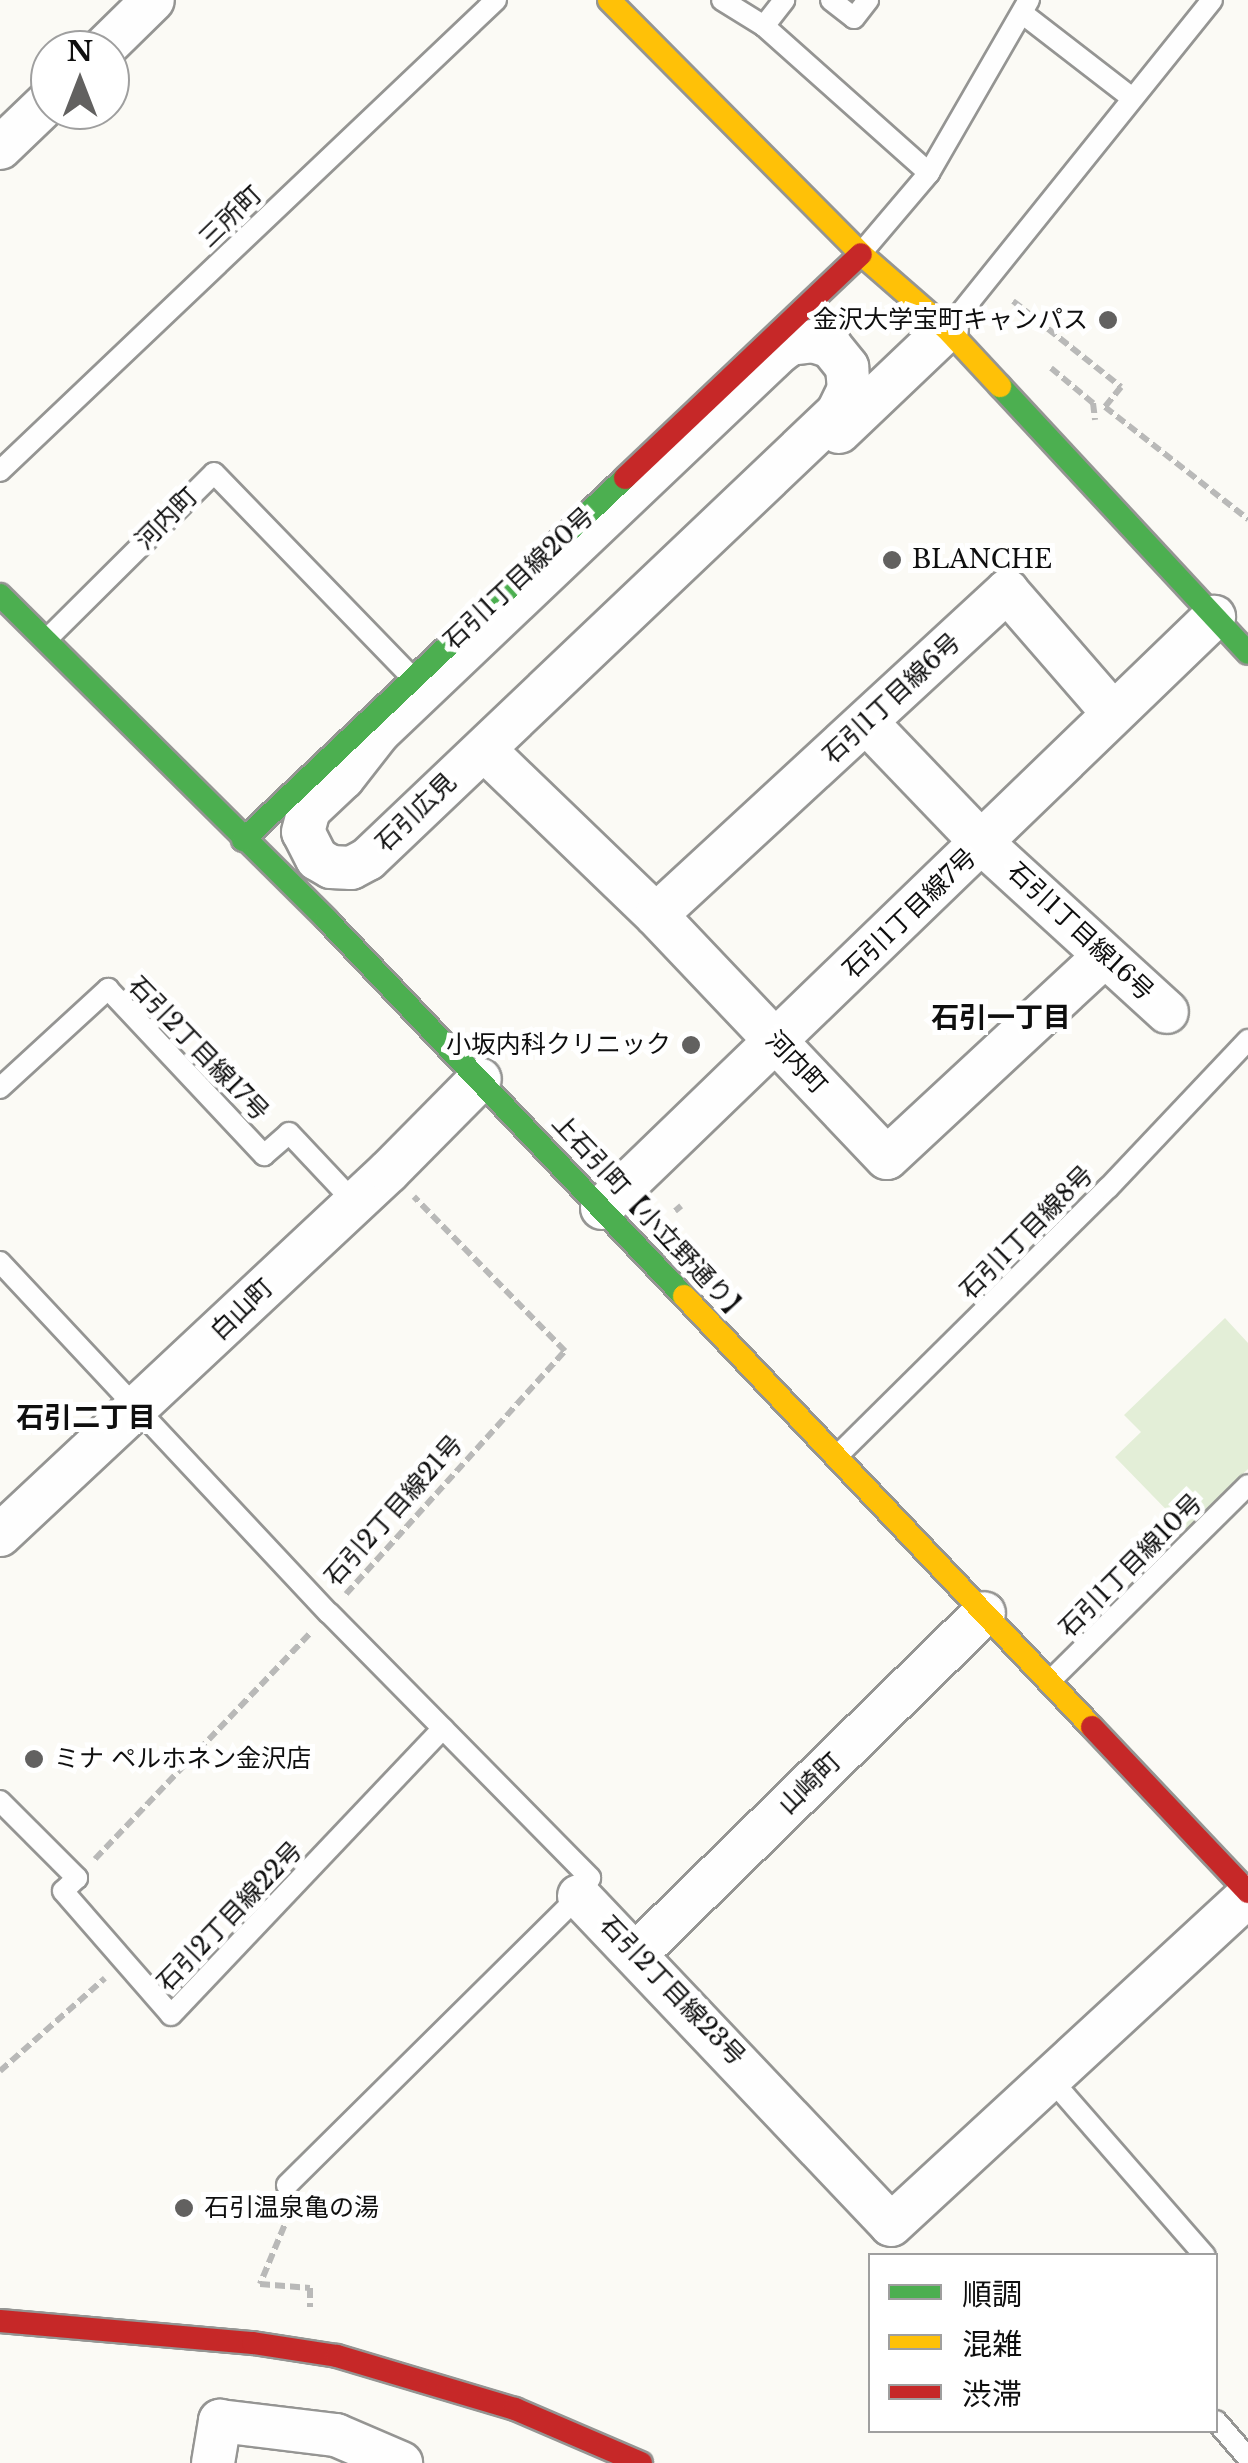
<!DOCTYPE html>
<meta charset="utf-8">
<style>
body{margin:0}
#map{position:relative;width:1248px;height:2463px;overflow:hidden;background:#fbfaf5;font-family:"Libre Baskerville","Noto Sans JP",serif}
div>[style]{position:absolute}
.green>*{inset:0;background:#e3eed7}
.path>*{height:6px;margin-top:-3px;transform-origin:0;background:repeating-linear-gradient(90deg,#b9b9b8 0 10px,transparent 0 15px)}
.roads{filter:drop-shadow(2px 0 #959593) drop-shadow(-2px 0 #959593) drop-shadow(0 2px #959593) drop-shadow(0 -2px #959593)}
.lane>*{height:20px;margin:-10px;padding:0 10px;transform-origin:10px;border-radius:10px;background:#fefefe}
.street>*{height:42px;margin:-21px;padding:0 21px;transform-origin:21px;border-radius:21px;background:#fefefe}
.fast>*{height:22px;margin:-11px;padding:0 11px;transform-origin:11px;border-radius:11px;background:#4caf50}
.slow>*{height:22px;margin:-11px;padding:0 11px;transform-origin:11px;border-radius:11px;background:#ffc107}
.jam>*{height:22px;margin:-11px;padding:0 11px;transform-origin:11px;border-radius:11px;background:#c62828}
.dots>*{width:28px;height:28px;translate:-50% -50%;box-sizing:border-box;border:5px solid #fff;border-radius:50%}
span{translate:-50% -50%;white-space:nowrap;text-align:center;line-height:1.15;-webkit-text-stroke:10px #fff;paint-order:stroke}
.street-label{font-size:25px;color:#0f0f0f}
.poi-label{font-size:25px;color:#0f0f0f}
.right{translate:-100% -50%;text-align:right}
.left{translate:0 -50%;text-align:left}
.neighbourhood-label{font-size:28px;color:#0f0f0f;font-weight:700}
.legend{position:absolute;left:868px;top:2253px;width:350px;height:180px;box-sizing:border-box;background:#fff;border:2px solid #9f9f9f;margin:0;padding:12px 18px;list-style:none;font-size:30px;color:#0f0f0f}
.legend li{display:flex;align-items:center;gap:20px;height:50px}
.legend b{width:50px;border:2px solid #9f9f9f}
.north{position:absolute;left:30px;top:30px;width:100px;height:100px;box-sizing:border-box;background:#fff;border:2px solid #9f9f9f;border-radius:50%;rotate:0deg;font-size:28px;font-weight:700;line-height:40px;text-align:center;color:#0f0f0f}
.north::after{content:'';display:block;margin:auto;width:35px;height:45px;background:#626160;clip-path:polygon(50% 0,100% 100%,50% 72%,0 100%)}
</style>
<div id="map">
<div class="green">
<i style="clip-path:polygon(1225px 1318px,1248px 1343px,1248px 1469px,1186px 1530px,1115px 1457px,1141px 1432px,1124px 1415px)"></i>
</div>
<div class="path">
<i style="left:1013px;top:301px;width:138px;rotate:38.5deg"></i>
<i style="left:1121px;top:387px;width:26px;rotate:129deg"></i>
<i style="left:1105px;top:407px;width:182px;rotate:38.1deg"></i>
<i style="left:1051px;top:368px;width:55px;rotate:39.8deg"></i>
<i style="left:1093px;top:403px;width:17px;rotate:83deg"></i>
<i style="left:675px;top:1211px;width:8px;rotate:-40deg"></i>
<i style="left:346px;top:1594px;width:327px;rotate:-48deg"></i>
<i style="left:565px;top:1351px;width:216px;rotate:-134.4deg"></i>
<i style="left:95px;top:1859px;width:312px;rotate:-46.4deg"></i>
<i style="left:0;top:2071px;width:140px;rotate:-41.5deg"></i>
<i style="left:290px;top:2212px;width:78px;rotate:112.6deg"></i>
<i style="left:260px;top:2284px;width:50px;rotate:4.6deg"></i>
<i style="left:310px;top:2288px;width:19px;rotate:90deg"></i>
</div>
<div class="roads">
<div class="lane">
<i style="left:722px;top:0;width:49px;rotate:31.8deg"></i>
<i style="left:764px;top:26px;width:221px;rotate:41.7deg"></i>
<i style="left:831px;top:0;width:29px;rotate:38deg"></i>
<i style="left:854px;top:18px;width:23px;rotate:-52deg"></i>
<i style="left:1022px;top:13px;width:139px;rotate:37.7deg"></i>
<i style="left:764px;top:26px;width:33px;rotate:-52deg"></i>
<i style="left:862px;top:252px;width:104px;rotate:-49.7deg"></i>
<i style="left:929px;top:173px;width:200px;rotate:-60deg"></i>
<i style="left:950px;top:326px;width:418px;rotate:-51.2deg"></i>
<i style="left:0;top:471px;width:684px;rotate:-43.52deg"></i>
<i style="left:47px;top:639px;width:235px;rotate:-44.8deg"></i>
<i style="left:214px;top:473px;width:284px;rotate:45.9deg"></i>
<i style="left:0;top:1088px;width:147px;rotate:-42.5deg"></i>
<i style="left:108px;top:989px;width:228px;rotate:46.8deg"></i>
<i style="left:264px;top:1155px;width:33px;rotate:-41deg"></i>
<i style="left:289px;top:1133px;width:95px;rotate:46.7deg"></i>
<i style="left:0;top:1262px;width:481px;rotate:46.9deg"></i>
<i style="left:329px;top:1613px;width:372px;rotate:45.4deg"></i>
<i style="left:590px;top:1878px;width:21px;rotate:121deg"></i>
<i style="left:579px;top:1896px;width:411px;rotate:135.3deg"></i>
<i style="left:838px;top:1455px;width:380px;rotate:-44.7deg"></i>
<i style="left:1108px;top:1188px;width:204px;rotate:-46.6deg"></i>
<i style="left:1051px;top:1680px;width:277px;rotate:-44.7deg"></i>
<i style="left:0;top:1801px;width:109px;rotate:45deg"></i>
<i style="left:77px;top:1878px;width:19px;rotate:137deg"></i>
<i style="left:63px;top:1891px;width:164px;rotate:48.9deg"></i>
<i style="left:171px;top:2015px;width:395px;rotate:-46.5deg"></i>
<i style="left:1049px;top:2077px;width:237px;rotate:48.9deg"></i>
<i style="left:1216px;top:2421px;width:49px;rotate:49.1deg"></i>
</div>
<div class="street">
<i style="left:102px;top:50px;width:71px;rotate:-44.4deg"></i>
<i style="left:0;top:148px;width:69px;rotate:-43.8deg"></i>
<i style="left:813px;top:341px;width:19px;rotate:18deg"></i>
<i style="left:831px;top:347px;width:26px;rotate:51deg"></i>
<i style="left:847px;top:367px;width:22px;rotate:85deg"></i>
<i style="left:849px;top:389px;width:25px;rotate:116deg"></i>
<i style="left:838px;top:412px;width:649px;rotate:136.44deg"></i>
<i style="left:368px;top:859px;width:19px;rotate:152deg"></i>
<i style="left:351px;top:868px;width:20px;rotate:-177deg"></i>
<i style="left:331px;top:867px;width:16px;rotate:-150deg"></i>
<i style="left:317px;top:859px;width:30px;rotate:-117deg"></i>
<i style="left:303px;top:832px;width:23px;rotate:-75deg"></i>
<i style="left:309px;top:810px;width:47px;rotate:-43.3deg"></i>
<i style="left:343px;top:778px;width:58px;rotate:-52deg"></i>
<i style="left:379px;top:732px;width:552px;rotate:-43.53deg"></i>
<i style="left:779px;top:352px;width:14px;rotate:-36deg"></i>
<i style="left:790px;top:344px;width:23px;rotate:-7deg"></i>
<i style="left:839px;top:432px;width:149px;rotate:-43.6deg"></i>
<i style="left:868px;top:724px;width:166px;rotate:46.2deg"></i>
<i style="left:983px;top:844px;width:249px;rotate:42.4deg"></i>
<i style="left:494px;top:759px;width:225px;rotate:43.9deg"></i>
<i style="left:656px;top:915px;width:335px;rotate:46.5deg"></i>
<i style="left:887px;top:1158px;width:296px;rotate:-42.9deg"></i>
<i style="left:656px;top:915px;width:478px;rotate:-42.7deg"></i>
<i style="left:1007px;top:591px;width:162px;rotate:49deg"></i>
<i style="left:602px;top:1208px;width:851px;rotate:-44deg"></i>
<i style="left:0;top:1535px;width:533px;rotate:-43.1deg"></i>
<i style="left:389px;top:1171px;width:129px;rotate:-45.3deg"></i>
<i style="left:579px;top:1896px;width:453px;rotate:46.5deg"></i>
<i style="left:891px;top:2225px;width:485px;rotate:-42.7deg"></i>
<i style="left:636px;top:1954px;width:487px;rotate:-44.4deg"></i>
<i style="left:213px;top:2463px;width:43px;rotate:-80.5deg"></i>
<i style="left:220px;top:2421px;width:117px;rotate:6.9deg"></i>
<i style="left:336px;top:2435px;width:71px;rotate:23.3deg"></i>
</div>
<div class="fast">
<i style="left:1000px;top:386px;width:364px;rotate:47.1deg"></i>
<i style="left:0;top:595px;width:460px;rotate:44.8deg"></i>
<i style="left:326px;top:919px;width:520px;rotate:46.48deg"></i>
<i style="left:243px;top:840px;width:526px;rotate:-43.46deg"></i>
</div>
<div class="slow">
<i style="left:609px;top:0;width:358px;rotate:45.2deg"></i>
<i style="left:861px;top:254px;width:114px;rotate:41.1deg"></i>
<i style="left:947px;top:329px;width:78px;rotate:47.1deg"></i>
<i style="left:684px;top:1296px;width:593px;rotate:46.57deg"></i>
</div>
<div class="jam">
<i style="left:625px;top:478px;width:325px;rotate:-43.5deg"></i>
<i style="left:1092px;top:1727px;width:227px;rotate:46.6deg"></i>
<i style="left:0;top:2321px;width:254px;rotate:5deg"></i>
<i style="left:253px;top:2343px;width:85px;rotate:8.8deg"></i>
<i style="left:337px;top:2356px;width:186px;rotate:16.6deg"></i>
<i style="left:515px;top:2409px;width:137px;rotate:23.2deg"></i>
</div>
</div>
<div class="dots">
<i style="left:1108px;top:320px;background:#626160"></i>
<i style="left:892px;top:560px;background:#626160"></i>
<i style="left:691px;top:1045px;background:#626160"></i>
<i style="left:34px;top:1759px;background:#626160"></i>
<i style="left:184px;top:2208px;background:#626160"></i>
</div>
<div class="street-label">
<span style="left:231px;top:217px;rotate:-44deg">三所町</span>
<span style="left:167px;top:519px;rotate:-45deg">河内町</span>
<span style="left:519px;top:579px;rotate:-43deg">石引1丁目線20号</span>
<span style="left:892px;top:699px;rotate:-43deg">石引1丁目線6号</span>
<span style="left:416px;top:813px;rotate:-44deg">石引広見</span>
<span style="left:910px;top:914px;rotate:-44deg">石引1丁目線7号</span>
<span style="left:1080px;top:932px;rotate:43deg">石引1丁目線16号</span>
<span style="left:198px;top:1049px;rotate:46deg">石引2丁目線17号</span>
<span style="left:796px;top:1063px;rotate:46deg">河内町</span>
<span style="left:650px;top:1219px;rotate:47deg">上石引町【小立野通り】</span>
<span style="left:1027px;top:1233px;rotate:-45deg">石引1丁目線8号</span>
<span style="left:242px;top:1310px;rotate:-44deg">白山町</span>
<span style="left:394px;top:1511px;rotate:-48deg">石引2丁目線21号</span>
<span style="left:1131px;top:1566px;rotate:-45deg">石引1丁目線10号</span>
<span style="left:810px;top:1784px;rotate:-44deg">山崎町</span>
<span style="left:230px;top:1917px;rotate:-46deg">石引2丁目線22号</span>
<span style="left:672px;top:1991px;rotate:46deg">石引2丁目線23号</span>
</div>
<div class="poi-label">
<span class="right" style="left:1088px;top:320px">金沢大学宝町キャンパス</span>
<span class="left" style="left:912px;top:560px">BLANCHE</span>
<span class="right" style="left:671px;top:1045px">小坂内科クリニック</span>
<span class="left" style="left:54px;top:1759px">ミナ ペルホネン金沢店</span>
<span class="left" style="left:204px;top:2208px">石引温泉亀の湯</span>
</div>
<div class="neighbourhood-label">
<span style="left:1001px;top:1018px">石引一丁目</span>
<span style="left:86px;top:1418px">石引二丁目</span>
</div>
<ul class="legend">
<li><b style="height:12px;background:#4caf50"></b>順調</li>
<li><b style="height:12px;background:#ffc107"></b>混雑</li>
<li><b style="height:12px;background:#c62828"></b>渋滞</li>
</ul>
<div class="north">N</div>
</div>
